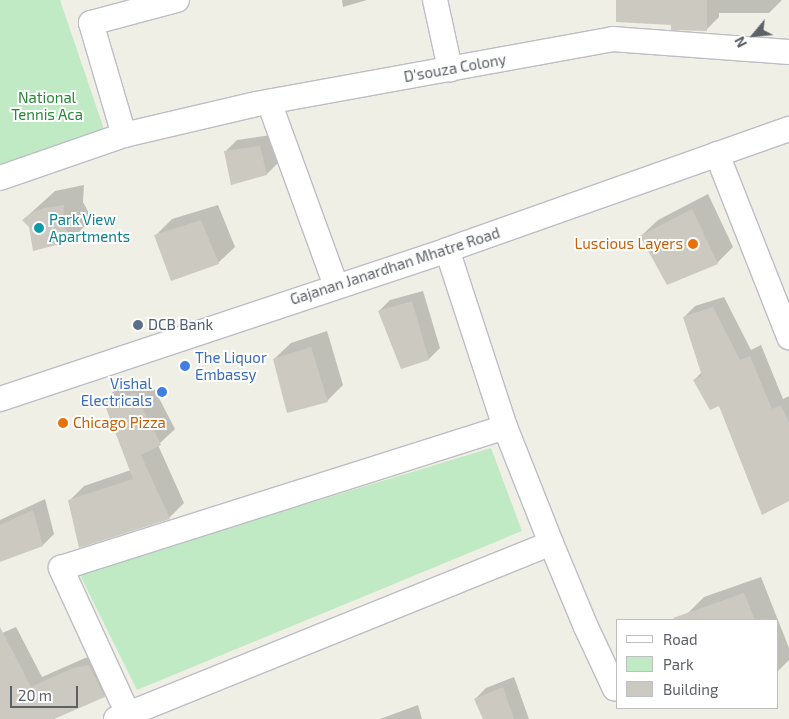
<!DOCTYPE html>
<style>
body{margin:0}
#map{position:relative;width:789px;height:719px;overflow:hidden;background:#f0efe5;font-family:"Exo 2",sans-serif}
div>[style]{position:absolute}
.green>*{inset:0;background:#bfeac4}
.shadow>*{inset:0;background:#0003}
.building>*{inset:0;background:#ccc9c1}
.roads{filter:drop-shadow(1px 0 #bcbec5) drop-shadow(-1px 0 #bcbec5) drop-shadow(0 1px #bcbec5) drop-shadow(0 -1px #bcbec5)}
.minor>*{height:24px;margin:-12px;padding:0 12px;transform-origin:12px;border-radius:12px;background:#fff}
.dots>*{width:14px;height:14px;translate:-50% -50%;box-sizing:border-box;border:2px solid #fff;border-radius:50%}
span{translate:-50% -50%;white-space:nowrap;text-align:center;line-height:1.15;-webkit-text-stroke:4px #fff;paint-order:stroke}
.street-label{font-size:15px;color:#5c6067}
.park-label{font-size:15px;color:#2c863a}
.culture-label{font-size:15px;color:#0d838f}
.left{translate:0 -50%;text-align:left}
.food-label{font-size:15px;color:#c56008}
.right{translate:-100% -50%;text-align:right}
.service-label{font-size:15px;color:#4e5e75}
.shop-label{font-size:15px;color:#366cbe}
.legend{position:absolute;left:616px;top:619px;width:162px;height:90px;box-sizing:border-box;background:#fff;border:1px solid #bebfc2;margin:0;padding:6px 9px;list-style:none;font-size:15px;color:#5c6067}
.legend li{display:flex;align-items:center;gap:10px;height:25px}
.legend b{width:25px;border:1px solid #bebfc2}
.north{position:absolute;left:729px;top:10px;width:50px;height:50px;-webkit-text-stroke:4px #fff;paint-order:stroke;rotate:242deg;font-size:14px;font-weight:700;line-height:20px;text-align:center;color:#5c6067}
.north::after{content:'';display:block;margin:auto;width:18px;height:22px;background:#5c6067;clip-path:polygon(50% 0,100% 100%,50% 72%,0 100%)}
.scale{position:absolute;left:10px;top:686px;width:68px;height:22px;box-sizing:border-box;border:2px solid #5c6067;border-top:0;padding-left:6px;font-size:15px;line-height:18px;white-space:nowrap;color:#5c6067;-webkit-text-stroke:4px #fff;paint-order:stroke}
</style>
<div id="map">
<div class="green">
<i style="clip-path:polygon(0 0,60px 0,106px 135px,0 173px)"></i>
<i style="clip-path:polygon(491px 448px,522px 531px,137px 690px,79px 573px)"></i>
</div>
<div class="shadow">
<i style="clip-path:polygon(342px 0,367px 0,343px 7px)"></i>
<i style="clip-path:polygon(618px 0,782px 0,769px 13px,719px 13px,719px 17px,706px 30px,673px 24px)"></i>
<i style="clip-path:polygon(271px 135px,278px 163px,267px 174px,226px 151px,237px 140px)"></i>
<i style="clip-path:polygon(84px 185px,83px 202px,92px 219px,71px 240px,30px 227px,23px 220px,55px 191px)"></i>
<i style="clip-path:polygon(708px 194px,733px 247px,717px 263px,641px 236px,658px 220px)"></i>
<i style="clip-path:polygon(218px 205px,235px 247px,218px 263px,156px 235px,172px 219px)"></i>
<i style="clip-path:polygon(423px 291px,440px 348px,429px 359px,379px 311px,390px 300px)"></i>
<i style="clip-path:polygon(724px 297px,751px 350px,761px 345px,783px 399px,789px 396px,789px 500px,720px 405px,694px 380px,702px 372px,684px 317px,695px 306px)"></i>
<i style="clip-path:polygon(327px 331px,343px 385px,327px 401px,274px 359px,291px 343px)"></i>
<i style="clip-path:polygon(149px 379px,175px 429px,158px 445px,184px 503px,169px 518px,69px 501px,84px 486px,131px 470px,105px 400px,120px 385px)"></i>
<i style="clip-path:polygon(45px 499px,54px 534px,43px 545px,0 560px,0 520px)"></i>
<i style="clip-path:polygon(761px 577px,789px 648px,789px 660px,778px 671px,778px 620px,690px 620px,688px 613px,704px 597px)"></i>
<i style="clip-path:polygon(16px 627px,42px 677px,85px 658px,100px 654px,115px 685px,104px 696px,45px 719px,0 719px,0 634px)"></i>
<i style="clip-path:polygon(514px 677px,529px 719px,484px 719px,475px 699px,486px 688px)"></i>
<i style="clip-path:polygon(418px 705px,422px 719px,380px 719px)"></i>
</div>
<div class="building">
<i style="clip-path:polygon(616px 0,707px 0,707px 31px,671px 30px,671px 25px,616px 22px)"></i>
<i style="clip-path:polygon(260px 146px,267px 175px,231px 185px,224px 151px)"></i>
<i style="clip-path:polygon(64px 205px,63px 224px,72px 241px,33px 251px,29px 227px,22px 220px,33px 212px,44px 208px)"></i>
<i style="clip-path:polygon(692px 209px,718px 264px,667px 285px,640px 236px)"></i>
<i style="clip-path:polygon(201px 220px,219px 264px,171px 281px,154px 235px)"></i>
<i style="clip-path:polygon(412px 301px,429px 360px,401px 369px,378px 311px)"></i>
<i style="clip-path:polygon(713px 307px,740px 360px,750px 356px,772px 409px,781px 405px,789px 423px,789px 501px,762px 515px,719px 406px,710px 410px,693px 380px,702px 376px,683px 317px)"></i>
<i style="clip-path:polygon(311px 347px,328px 402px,287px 413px,273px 359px)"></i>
<i style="clip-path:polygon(135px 393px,161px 445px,141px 455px,170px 519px,79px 548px,68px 500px,133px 479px,103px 400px)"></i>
<i style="clip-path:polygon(33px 510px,43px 546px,0 562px,0 525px)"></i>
<i style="clip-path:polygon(744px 593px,755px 620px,674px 620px,673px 618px)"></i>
<i style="clip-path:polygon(0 627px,31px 687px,73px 668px,89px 665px,105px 697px,54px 719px,0 719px)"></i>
<i style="clip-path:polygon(503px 687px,514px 719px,483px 719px,474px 699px)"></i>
</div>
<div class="roads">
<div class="minor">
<i style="left:435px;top:0;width:71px;rotate:77.7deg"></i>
<i style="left:269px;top:102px;width:196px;rotate:70deg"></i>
<i style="left:124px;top:135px;width:136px;rotate:-13.2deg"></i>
<i style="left:256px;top:104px;width:362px;rotate:-10.3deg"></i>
<i style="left:612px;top:39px;width:177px;rotate:4.2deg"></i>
<i style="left:717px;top:154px;width:197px;rotate:68.5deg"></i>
<i style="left:0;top:178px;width:131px;rotate:-19.1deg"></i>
<i style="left:124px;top:135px;width:117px;rotate:-106.4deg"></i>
<i style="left:91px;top:23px;width:89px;rotate:-15deg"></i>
<i style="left:0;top:399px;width:471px;rotate:-18.4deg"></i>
<i style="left:447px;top:250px;width:363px;rotate:-19.5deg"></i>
<i style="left:551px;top:543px;width:91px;rotate:67.4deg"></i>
<i style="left:586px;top:627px;width:68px;rotate:64.9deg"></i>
<i style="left:128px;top:714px;width:161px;rotate:-114.7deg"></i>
<i style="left:61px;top:568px;width:466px;rotate:-17.6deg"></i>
<i style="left:116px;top:719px;width:469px;rotate:-22deg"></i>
<i style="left:551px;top:543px;width:125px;rotate:-111.6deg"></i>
<i style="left:505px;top:427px;width:186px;rotate:-108.1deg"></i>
</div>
</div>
<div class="dots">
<i style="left:39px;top:228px;background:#0f9aa8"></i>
<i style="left:693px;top:244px;background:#e8710a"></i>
<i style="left:138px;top:325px;background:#5c6f8a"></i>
<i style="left:185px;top:366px;background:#3f7fe0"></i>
<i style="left:162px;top:392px;background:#3f7fe0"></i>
<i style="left:63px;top:423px;background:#e8710a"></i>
</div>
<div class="street-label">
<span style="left:455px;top:68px;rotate:-10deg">D'souza Colony</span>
<span style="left:395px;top:266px;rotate:-18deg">Gajanan Janardhan Mhatre Road</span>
</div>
<div class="park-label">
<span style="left:47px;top:106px">National<br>Tennis Aca</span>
</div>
<div class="culture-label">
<span class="left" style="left:49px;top:228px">Park View<br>Apartments</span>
</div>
<div class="food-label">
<span class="right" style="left:683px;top:244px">Luscious Layers</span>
<span class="left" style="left:73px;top:423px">Chicago Pizza</span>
</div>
<div class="service-label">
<span class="left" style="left:148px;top:325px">DCB Bank</span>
</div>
<div class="shop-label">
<span class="left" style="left:195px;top:366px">The Liquor<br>Embassy</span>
<span class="right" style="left:152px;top:392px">Vishal<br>Electricals</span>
</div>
<ul class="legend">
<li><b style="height:6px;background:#fff"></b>Road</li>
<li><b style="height:14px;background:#bfeac4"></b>Park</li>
<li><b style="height:14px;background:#ccc9c1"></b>Building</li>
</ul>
<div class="north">N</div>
<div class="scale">20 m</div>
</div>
